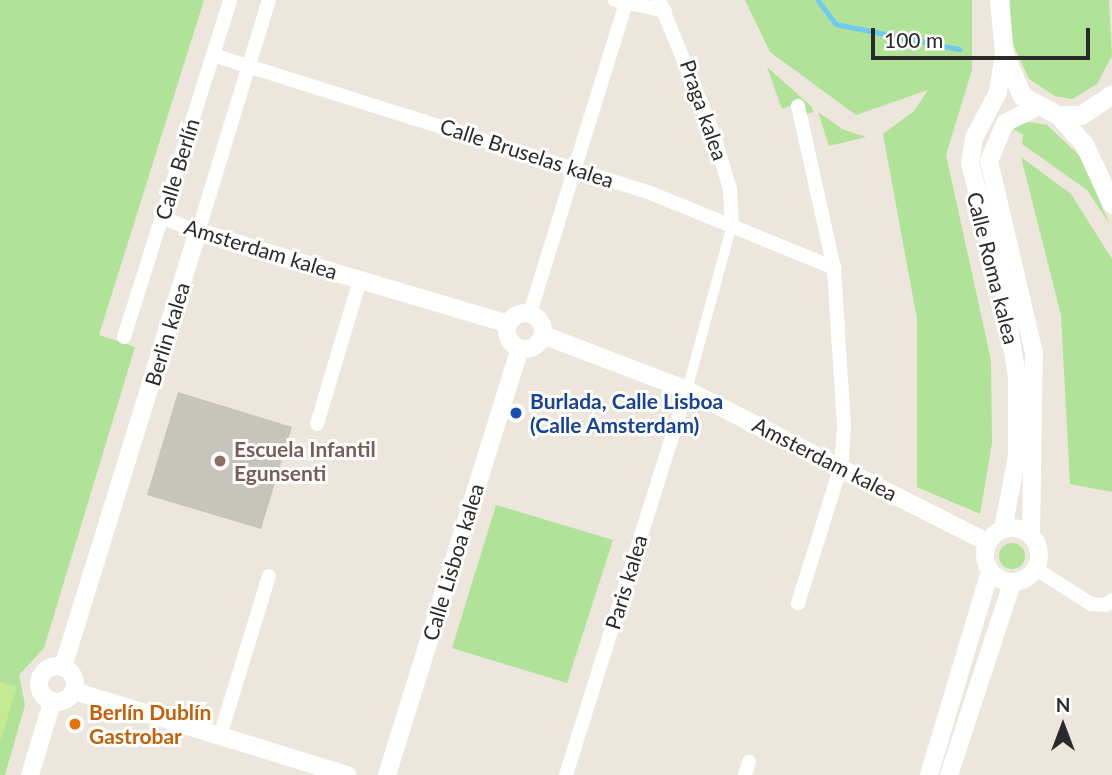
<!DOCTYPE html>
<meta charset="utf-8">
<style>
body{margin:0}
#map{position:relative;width:1112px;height:775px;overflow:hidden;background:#ece6dc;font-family:Lato,sans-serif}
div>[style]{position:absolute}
.green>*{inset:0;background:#b0e398}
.round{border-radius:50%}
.pitch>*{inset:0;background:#c4ea94}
.stream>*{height:4.5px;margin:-2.25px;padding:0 2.25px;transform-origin:2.25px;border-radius:2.25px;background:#6fcaef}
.building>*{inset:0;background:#c7c4bb}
.pedestrian>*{height:10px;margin:-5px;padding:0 5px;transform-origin:5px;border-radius:5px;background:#fff}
.minor>*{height:14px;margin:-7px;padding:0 7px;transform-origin:7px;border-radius:7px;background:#fff}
.tertiary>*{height:18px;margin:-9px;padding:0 9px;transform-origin:9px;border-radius:9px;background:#fff}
.tertiary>.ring{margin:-9px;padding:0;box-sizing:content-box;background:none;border:18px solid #fff;border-radius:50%}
.secondary>*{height:19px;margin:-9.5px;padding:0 9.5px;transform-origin:9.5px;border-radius:9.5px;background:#fff}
.dots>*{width:19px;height:19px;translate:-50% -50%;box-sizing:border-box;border:4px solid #fff;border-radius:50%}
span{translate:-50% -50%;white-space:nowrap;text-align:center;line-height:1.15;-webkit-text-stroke:6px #fff;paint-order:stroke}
.street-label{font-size:21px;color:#2a2a2a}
.transit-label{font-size:21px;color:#164399;font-weight:700}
.left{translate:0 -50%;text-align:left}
.education-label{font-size:21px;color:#785e54;font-weight:700}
.food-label{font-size:21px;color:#c56008;font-weight:700}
.north{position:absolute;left:1028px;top:691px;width:70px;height:70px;-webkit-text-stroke:5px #fff;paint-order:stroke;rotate:0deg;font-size:19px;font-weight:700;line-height:28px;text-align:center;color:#2a2a2a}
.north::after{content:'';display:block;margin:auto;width:24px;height:32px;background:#2a2a2a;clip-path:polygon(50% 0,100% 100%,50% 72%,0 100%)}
.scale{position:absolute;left:871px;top:28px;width:219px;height:32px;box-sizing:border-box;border:4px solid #2a2a2a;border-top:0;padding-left:9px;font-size:21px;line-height:24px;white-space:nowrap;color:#2a2a2a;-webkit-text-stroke:5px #fff;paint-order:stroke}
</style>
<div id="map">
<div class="green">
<i style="clip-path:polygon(0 0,204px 0,99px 335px,135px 347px,44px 648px,19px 675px,25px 705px,5px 775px,0 775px)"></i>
<i style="clip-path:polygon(745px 0,972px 0,972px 70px,946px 155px,991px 360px,992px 443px,980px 514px,917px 487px,917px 319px,883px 134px,914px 111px,928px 90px,856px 115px,770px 52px)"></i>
<i style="clip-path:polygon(1010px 0,1109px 0,1112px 56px,1097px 84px,1072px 99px,1055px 96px,1029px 79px,1011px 40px)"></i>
<i style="clip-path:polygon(767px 67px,812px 107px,813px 112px,806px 114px,801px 102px,782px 109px)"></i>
<i style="clip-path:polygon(818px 112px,842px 129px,866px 137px,829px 146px)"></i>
<i style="clip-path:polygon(1028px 122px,1047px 125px,1080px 156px,1109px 223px,1087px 190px,1022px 144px,1023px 135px,1012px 128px)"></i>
<i style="clip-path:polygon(1021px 157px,1071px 194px,1112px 259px,1112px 492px,1070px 484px,1061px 315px)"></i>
<i style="clip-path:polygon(496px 505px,613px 540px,567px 683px,452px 648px)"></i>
<i class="round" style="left:999px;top:543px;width:26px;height:26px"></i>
</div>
<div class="pitch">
<i style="clip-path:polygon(0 682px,17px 687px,0 742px)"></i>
</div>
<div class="stream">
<i style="left:818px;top:0;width:30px;rotate:53deg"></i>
<i style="left:836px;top:24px;width:126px;rotate:11.5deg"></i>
</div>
<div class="building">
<i style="clip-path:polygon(178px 392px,292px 427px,261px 529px,147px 495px)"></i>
</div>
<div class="pedestrian">
<i style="left:687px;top:390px;width:172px;rotate:-74.8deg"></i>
</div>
<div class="minor">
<i style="left:615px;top:0;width:51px;rotate:12.4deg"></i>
<i style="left:659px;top:0;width:143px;rotate:67.8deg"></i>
<i style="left:713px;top:132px;width:59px;rotate:73.4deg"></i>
<i style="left:730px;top:189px;width:35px;rotate:87deg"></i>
<i style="left:213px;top:55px;width:461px;rotate:17.5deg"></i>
<i style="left:653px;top:194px;width:196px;rotate:22.2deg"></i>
<i style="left:798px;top:106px;width:166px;rotate:77.5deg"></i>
<i style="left:834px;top:268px;width:159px;rotate:86.4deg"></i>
<i style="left:844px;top:427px;width:39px;rotate:94deg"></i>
<i style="left:841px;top:466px;width:144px;rotate:107.4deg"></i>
<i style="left:162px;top:217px;width:39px;rotate:23deg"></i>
<i style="left:198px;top:232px;width:243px;rotate:-73deg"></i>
<i style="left:530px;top:313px;width:325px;rotate:-72.8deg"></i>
<i style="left:124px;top:337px;width:353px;rotate:-72.5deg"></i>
<i style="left:317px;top:424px;width:150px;rotate:-73.4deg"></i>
<i style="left:1036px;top:569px;width:65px;rotate:32.5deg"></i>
<i style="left:1091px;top:604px;width:15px;rotate:4deg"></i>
<i style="left:1106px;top:605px;width:8px;rotate:-40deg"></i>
<i style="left:220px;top:736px;width:167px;rotate:-73deg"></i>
<i style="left:566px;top:775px;width:404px;rotate:-72.6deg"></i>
<i style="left:745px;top:775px;width:14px;rotate:-73deg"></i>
</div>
<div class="tertiary">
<i class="ring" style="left:507px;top:313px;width:18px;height:18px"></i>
<i style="left:543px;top:335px;width:154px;rotate:20.9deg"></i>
<i style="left:687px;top:390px;width:336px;rotate:26.9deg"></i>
<i class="ring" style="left:985px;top:528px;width:36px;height:36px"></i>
<i style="left:1003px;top:529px;width:74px;rotate:-79.1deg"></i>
<i style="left:1017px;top:456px;width:80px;rotate:-90deg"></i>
<i style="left:1017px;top:376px;width:86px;rotate:-99.4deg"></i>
<i style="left:1003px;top:291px;width:132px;rotate:-104.5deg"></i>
<i style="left:970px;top:163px;width:25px;rotate:-81deg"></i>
<i style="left:974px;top:138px;width:52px;rotate:-62.4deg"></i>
<i style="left:998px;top:92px;width:38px;rotate:-81deg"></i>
<i style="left:1031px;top:534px;width:181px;rotate:-89.1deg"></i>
<i style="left:1034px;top:353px;width:197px;rotate:-103.2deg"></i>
<i style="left:989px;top:161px;width:41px;rotate:-67.2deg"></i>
<i style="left:1005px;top:123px;width:36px;rotate:-27deg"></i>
<i class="ring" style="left:39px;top:666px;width:18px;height:18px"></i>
<i style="left:63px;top:667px;width:455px;rotate:-72.8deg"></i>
<i style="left:198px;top:232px;width:323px;rotate:16.5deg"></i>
<i style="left:74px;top:691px;width:286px;rotate:17.1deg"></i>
<i style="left:30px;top:775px;width:76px;rotate:-73.2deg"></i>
<i style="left:387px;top:775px;width:447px;rotate:-72.7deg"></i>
<i style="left:929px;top:775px;width:212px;rotate:-73.3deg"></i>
<i style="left:949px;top:775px;width:202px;rotate:-71.8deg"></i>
</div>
<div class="secondary">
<i style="left:999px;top:0;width:54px;rotate:84.7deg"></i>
<i style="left:1004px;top:54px;width:46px;rotate:66.8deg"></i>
<i style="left:1022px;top:96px;width:41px;rotate:27.8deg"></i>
<i style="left:1058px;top:115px;width:23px"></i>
<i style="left:1081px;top:115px;width:37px;rotate:-34deg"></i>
<i style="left:1058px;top:115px;width:39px;rotate:48deg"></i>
<i style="left:1084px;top:144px;width:66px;rotate:65deg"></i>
</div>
<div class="dots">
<i style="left:516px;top:413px;background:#1a4fb4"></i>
<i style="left:220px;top:461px;background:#8d6e63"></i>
<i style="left:75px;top:724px;background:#e8710a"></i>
</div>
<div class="street-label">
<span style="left:704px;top:110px;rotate:71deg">Praga kalea</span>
<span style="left:527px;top:153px;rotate:18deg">Calle Bruselas kalea</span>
<span style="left:177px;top:169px;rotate:-73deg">Calle Berlín</span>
<span style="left:261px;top:249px;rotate:17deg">Amsterdam kalea</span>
<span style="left:993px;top:268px;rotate:76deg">Calle Roma kalea</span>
<span style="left:167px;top:334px;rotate:-73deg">Berlin kalea</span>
<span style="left:825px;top:459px;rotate:27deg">Amsterdam kalea</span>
<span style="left:453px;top:562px;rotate:-73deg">Calle Lisboa kalea</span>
<span style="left:626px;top:582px;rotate:-73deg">Paris kalea</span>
</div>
<div class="transit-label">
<span class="left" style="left:530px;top:413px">Burlada, Calle Lisboa<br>(Calle Amsterdam)</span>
</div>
<div class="education-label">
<span class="left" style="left:234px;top:461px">Escuela Infantil<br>Egunsenti</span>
</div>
<div class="food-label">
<span class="left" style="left:89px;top:724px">Berlín Dublín<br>Gastrobar</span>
</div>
<div class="north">N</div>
<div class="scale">100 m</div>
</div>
